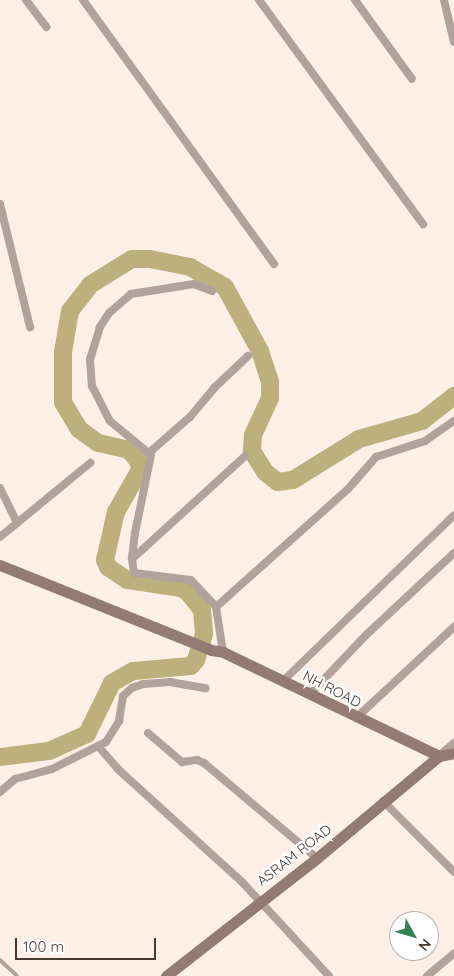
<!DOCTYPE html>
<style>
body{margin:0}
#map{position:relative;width:454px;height:976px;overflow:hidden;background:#fef0e6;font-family:Quicksand,sans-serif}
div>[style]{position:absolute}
.river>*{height:18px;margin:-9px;padding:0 9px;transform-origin:9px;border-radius:9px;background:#bdb07d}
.service>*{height:4px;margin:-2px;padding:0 2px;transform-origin:2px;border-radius:2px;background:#b3a19c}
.minor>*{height:8px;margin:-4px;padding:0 4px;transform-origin:4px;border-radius:4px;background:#b3a19c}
.secondary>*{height:11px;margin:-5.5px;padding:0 5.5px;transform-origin:5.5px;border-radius:5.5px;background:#937a72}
span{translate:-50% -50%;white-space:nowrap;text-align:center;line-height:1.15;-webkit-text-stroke:5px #fff;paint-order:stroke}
.street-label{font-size:14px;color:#463930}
.north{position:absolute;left:389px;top:911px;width:50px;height:50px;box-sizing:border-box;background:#fff;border:1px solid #b5b0ac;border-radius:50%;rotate:129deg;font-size:14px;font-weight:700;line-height:20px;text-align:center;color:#463930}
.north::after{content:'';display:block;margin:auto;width:18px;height:22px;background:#348354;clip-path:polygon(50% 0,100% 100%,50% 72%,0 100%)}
.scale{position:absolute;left:15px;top:938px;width:141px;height:22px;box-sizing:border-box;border:2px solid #463930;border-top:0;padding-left:6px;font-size:15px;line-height:18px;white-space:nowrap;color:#463930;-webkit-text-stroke:4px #fff;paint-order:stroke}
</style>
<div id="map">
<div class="river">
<i style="left:0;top:757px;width:49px;rotate:-7deg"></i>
<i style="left:49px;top:751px;width:42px;rotate:-24.1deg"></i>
<i style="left:87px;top:734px;width:57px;rotate:-63.9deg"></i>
<i style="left:112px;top:683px;width:24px;rotate:-30deg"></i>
<i style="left:133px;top:671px;width:58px;rotate:-4.9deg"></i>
<i style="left:191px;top:666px;width:8px;rotate:-50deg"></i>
<i style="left:196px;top:660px;width:28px;rotate:-73deg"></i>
<i style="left:204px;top:633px;width:23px;rotate:-95deg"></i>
<i style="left:202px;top:610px;width:23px;rotate:-128deg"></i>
<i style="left:188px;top:592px;width:8px;rotate:-150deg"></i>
<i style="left:181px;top:588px;width:55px;rotate:-171.6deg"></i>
<i style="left:127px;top:580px;width:23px;rotate:-146deg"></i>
<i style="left:108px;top:567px;width:8px;rotate:-113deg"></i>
<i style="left:105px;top:560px;width:49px;rotate:-77.1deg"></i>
<i style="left:116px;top:512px;width:48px;rotate:-60.3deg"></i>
<i style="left:140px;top:470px;width:8px;rotate:-97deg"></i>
<i style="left:139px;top:462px;width:16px;rotate:-130deg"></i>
<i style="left:129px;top:450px;width:32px;rotate:-167deg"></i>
<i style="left:98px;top:443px;width:24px;rotate:-144deg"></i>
<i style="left:79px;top:429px;width:31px;rotate:-121deg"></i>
<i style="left:63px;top:402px;width:50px;rotate:-90deg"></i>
<i style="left:63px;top:352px;width:42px;rotate:-80.3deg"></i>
<i style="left:70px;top:311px;width:33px;rotate:-52deg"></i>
<i style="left:90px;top:285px;width:49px;rotate:-31.8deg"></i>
<i style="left:132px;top:259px;width:18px"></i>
<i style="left:150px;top:259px;width:41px;rotate:11.3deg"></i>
<i style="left:190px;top:267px;width:40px;rotate:29.7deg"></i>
<i style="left:225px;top:287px;width:73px;rotate:61.3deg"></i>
<i style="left:260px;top:351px;width:33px;rotate:72deg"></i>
<i style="left:270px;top:382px;width:16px;rotate:90deg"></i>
<i style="left:270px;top:398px;width:41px;rotate:114.7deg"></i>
<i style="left:253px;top:435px;width:16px;rotate:94deg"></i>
<i style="left:252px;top:451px;width:25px;rotate:58deg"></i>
<i style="left:265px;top:472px;width:16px;rotate:38deg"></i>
<i style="left:278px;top:482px;width:15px;rotate:-8deg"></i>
<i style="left:293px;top:480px;width:78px;rotate:-31.8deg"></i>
<i style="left:359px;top:439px;width:66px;rotate:-15.9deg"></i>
<i style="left:422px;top:421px;width:41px;rotate:-38deg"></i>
</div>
<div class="service">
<i style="left:0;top:960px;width:23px;rotate:43deg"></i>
</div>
<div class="minor">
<i style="left:26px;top:0;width:34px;rotate:53deg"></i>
<i style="left:83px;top:0;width:326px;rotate:54.1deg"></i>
<i style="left:259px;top:0;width:278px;rotate:53.8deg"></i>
<i style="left:355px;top:0;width:97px;rotate:54.2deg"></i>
<i style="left:444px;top:0;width:43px;rotate:76.6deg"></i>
<i style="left:0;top:204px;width:127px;rotate:76.3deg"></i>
<i style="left:212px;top:291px;width:19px;rotate:-159deg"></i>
<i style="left:194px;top:284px;width:64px;rotate:171deg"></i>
<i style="left:131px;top:294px;width:29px;rotate:139deg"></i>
<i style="left:109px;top:313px;width:17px;rotate:123deg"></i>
<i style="left:100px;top:327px;width:34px;rotate:107deg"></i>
<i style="left:90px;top:359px;width:27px;rotate:86deg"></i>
<i style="left:92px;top:386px;width:39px;rotate:63deg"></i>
<i style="left:110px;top:421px;width:53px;rotate:39.7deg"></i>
<i style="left:151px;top:455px;width:80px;rotate:101.6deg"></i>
<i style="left:135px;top:533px;width:26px;rotate:97deg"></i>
<i style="left:132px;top:559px;width:14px;rotate:82deg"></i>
<i style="left:134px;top:573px;width:57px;rotate:7deg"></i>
<i style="left:191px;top:580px;width:37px;rotate:47deg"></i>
<i style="left:150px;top:452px;width:53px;rotate:-41.2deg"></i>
<i style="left:190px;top:417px;width:38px;rotate:-50deg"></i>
<i style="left:214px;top:388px;width:47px;rotate:-43.3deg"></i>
<i style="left:0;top:488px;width:39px;rotate:64deg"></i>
<i style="left:0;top:537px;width:117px;rotate:-39.4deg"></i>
<i style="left:132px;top:559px;width:153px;rotate:-42.3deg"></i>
<i style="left:223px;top:652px;width:46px;rotate:-98.8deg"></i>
<i style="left:216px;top:607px;width:177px;rotate:-41.8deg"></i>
<i style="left:348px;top:489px;width:43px;rotate:-48.8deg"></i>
<i style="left:376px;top:457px;width:52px;rotate:-18.1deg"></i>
<i style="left:425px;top:441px;width:35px;rotate:-35deg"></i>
<i style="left:283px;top:681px;width:238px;rotate:-44.1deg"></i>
<i style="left:310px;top:694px;width:81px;rotate:-46.5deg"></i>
<i style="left:366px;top:635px;width:120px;rotate:-43deg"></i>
<i style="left:356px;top:718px;width:134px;rotate:-42.9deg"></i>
<i style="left:148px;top:733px;width:45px;rotate:40.5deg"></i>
<i style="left:182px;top:762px;width:15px;rotate:-8deg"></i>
<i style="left:197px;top:760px;width:8px;rotate:23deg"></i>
<i style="left:204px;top:763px;width:148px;rotate:40.1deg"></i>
<i style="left:98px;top:746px;width:33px;rotate:49deg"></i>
<i style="left:120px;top:771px;width:165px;rotate:42.3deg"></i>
<i style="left:242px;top:882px;width:128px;rotate:47.2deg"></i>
<i style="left:440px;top:755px;width:18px;rotate:-41deg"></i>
<i style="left:0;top:792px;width:20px;rotate:-41deg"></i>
<i style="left:15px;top:779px;width:38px;rotate:-15deg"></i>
<i style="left:52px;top:769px;width:60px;rotate:-26.6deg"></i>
<i style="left:106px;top:742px;width:25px;rotate:-58deg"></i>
<i style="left:119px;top:721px;width:25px;rotate:-81deg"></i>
<i style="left:123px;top:696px;width:12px;rotate:-42deg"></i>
<i style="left:132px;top:688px;width:12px;rotate:-20deg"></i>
<i style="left:143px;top:684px;width:27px;rotate:-4deg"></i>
<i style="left:170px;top:682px;width:36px;rotate:10deg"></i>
<i style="left:383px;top:801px;width:100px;rotate:45deg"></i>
<i style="left:427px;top:976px;width:35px;rotate:-40deg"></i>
</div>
<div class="secondary">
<i style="left:0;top:565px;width:227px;rotate:21.9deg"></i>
<i style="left:211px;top:650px;width:12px;rotate:9deg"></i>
<i style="left:223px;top:652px;width:240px;rotate:25.7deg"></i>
<i style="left:166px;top:976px;width:192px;rotate:-38deg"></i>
<i style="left:317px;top:858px;width:159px;rotate:-39.9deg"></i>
<i style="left:439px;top:756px;width:15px;rotate:-11deg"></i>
</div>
<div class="street-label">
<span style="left:332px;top:689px;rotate:27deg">NH ROAD</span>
<span style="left:294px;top:855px;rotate:-38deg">ASRAM ROAD</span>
</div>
<div class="north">N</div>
<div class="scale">100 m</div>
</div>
